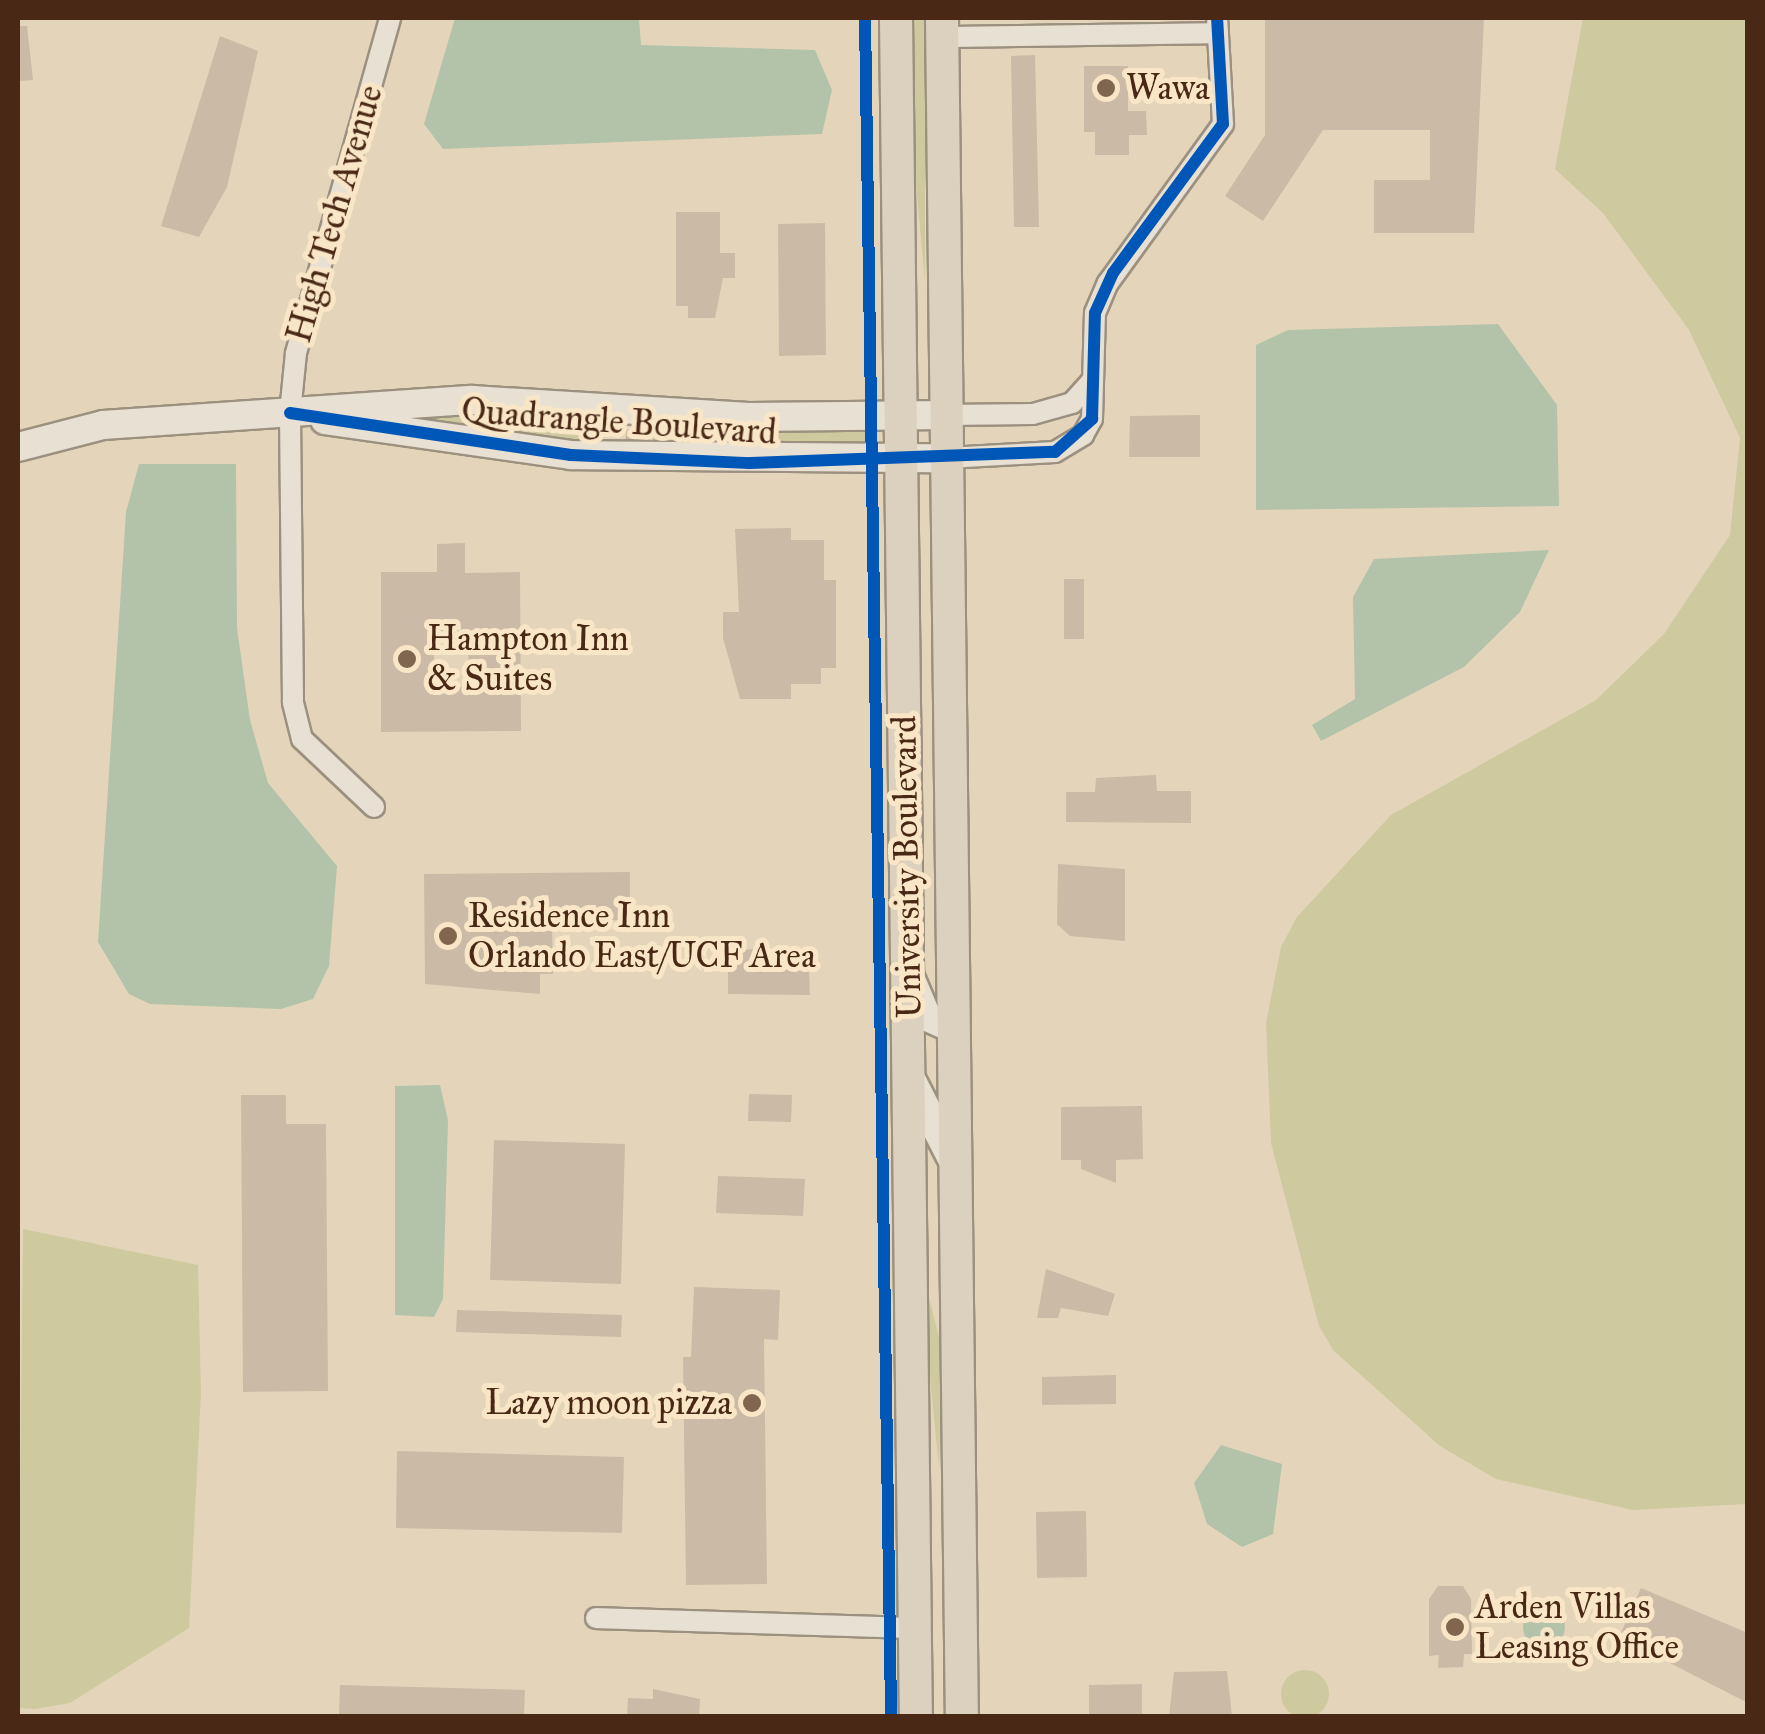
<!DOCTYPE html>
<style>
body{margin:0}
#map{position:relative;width:1765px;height:1734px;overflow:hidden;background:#e4d5ba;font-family:"IM FELL Great Primer",serif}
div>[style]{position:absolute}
.green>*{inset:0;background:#cec99e}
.round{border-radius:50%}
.water>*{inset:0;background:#b3c3a9}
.building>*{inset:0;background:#cbbaa5}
.secondary-tunnel>*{height:28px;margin-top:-14px;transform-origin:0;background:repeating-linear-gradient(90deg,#c5b299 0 28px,transparent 0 42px)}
.roads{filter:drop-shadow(2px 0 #9c907f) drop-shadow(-2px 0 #9c907f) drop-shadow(0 2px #9c907f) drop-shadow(0 -2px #9c907f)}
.street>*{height:20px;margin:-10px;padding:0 10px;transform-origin:10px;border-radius:10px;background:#e8e0d3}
.secondary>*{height:28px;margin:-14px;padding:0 14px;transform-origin:14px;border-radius:14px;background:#e8e0d3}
.primary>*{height:32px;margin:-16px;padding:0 16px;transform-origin:16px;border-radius:16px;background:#dcd0be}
.cycleway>*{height:12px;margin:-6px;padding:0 6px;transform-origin:6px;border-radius:6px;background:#0057b8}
.dots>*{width:28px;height:28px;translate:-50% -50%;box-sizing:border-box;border:5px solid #f9e6c7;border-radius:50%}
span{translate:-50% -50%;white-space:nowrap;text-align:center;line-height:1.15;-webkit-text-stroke:10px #f9e6c7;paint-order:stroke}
.poi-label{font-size:35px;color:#4a2816}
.left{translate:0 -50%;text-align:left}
.right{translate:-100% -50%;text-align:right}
.street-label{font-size:35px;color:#4a2816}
.frame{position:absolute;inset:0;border:20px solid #4a2816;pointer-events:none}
</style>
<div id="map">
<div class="green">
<i style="clip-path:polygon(912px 18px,925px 18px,925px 281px,913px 153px)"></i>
<i style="clip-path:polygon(1583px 18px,1747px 18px,1747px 1504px,1633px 1510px,1496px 1479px,1440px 1446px,1333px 1350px,1319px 1326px,1271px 1143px,1266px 1023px,1281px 947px,1297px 917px,1391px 815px,1596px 700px,1664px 634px,1730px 535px,1740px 438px,1689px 330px,1603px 213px,1555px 169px)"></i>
<i style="clip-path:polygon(379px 413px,588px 421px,622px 431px,583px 446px,472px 438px)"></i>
<i style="clip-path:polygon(855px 426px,868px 432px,867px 445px,698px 452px,674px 440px,699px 427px)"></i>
<i style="clip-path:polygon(23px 1229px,198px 1265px,201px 1393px,189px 1628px,70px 1703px,35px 1709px,18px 1708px)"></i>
<i style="clip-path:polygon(929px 1297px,942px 1350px,939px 1467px,928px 1358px)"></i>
<i class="round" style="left:1281px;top:1670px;width:48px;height:48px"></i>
</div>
<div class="water">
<i style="clip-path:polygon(455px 18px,639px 18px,641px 45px,815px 50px,832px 90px,822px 134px,443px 149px,424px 124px)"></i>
<i style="clip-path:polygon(1498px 324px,1557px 405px,1559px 506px,1256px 510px,1256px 345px,1288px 330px)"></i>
<i style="clip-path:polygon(139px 464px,236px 464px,237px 628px,250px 720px,268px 783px,337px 866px,329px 966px,313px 999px,281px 1009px,150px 1004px,129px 994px,98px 942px,126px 512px)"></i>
<i style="clip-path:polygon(1549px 550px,1520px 612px,1464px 667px,1321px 741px,1312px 725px,1355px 699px,1353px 597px,1374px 559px)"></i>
<i style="clip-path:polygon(440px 1085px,448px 1120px,443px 1299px,434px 1317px,395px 1315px,395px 1086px)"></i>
<i style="clip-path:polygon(1221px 1445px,1282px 1464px,1273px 1534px,1242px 1547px,1207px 1524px,1194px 1483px)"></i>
<i class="round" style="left:1523px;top:1606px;width:42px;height:42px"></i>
</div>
<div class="building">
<i style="clip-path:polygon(1265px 18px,1484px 18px,1474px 233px,1374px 233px,1374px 180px,1430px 180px,1430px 130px,1323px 130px,1263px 221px,1225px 196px,1265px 135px)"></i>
<i style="clip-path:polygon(18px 26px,27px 26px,33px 80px,18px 81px)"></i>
<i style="clip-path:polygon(220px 36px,258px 51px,227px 187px,199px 237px,161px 226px)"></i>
<i style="clip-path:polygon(1035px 55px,1039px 227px,1014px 227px,1011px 56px)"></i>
<i style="clip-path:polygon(1084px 66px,1128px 66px,1128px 111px,1146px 111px,1147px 135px,1129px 135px,1129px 155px,1095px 155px,1095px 132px,1084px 132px)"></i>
<i style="clip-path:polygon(676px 212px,720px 212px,720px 253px,735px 253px,735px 278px,723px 278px,715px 318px,688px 318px,688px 306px,676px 306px)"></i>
<i style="clip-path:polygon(825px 223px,826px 355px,779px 356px,778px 224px)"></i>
<i style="clip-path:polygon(1200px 415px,1200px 457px,1129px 457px,1130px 416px)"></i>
<i style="clip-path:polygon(791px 528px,791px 540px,824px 540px,824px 580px,836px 580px,836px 668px,821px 668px,821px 684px,791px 684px,791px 699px,740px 699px,723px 638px,723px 612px,739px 612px,735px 529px)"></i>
<i style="clip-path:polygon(evenodd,465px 543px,465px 573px,520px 572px,521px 731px,381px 732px,381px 572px,437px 572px,437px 544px,465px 543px,434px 633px,468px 633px,469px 686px,434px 687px,434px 633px)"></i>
<i style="clip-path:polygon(1064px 579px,1084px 579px,1084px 639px,1064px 639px)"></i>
<i style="clip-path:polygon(1156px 775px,1157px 791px,1191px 791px,1191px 823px,1066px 822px,1066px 792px,1095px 792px,1096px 778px)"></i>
<i style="clip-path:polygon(1058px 864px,1125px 869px,1125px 941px,1070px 936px,1057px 924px)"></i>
<i style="clip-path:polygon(630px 872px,630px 920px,552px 921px,553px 974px,540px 974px,540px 994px,425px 984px,424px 874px)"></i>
<i style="clip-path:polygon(808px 948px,810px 995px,728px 994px,728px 950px)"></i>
<i style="clip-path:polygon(749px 1094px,792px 1095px,791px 1122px,748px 1121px)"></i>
<i style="clip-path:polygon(241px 1095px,286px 1095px,286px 1124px,326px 1124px,328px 1391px,243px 1392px)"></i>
<i style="clip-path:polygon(1142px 1106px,1143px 1159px,1116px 1160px,1116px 1183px,1081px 1169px,1081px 1160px,1061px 1160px,1061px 1107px)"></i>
<i style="clip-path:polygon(494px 1140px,625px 1144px,621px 1284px,490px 1280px)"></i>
<i style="clip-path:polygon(718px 1176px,805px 1179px,803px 1216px,716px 1213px)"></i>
<i style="clip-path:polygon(1046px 1269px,1115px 1294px,1108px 1316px,1061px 1308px,1058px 1318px,1037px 1318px)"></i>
<i style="clip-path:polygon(694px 1287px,780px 1290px,778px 1340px,764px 1339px,767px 1584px,686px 1585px,683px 1357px,691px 1357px)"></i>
<i style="clip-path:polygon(457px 1310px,622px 1315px,621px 1337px,456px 1332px)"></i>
<i style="clip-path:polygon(1116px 1375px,1116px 1404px,1042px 1405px,1042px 1377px)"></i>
<i style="clip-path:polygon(397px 1451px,624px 1457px,622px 1533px,396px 1528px)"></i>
<i style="clip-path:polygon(1086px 1511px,1087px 1577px,1037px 1578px,1036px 1512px)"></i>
<i style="clip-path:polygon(1438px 1586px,1463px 1586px,1471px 1599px,1472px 1654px,1464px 1654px,1463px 1667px,1438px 1668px,1439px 1655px,1429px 1656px,1429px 1599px)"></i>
<i style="clip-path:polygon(1641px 1588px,1748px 1633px,1748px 1703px,1619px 1637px)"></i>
<i style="clip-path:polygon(1227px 1671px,1232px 1716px,1169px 1716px,1174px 1672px)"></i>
<i style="clip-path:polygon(1142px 1684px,1142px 1716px,1089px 1716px,1089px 1685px)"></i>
<i style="clip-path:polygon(340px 1685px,525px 1690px,524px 1716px,339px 1716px)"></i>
<i style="clip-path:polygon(653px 1689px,700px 1699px,699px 1716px,627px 1716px,628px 1698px,653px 1699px)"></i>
</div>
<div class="secondary-tunnel">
<i style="left:638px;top:458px;width:48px;rotate:-85.2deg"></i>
</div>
<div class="roads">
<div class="street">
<i style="left:942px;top:37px;width:276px;rotate:-0.8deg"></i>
<i style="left:946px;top:415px;width:87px;rotate:-0.7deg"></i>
<i style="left:1033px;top:414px;width:41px;rotate:-15.8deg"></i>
<i style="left:1072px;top:403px;width:30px;rotate:-48deg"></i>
<i style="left:947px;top:458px;width:108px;rotate:-3.2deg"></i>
<i style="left:1055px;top:452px;width:33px;rotate:-31deg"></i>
<i style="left:1083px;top:435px;width:18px;rotate:-61deg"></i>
<i style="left:1092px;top:419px;width:106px;rotate:-88.4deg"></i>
<i style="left:1095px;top:313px;width:33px;rotate:-67deg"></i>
<i style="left:1108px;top:283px;width:196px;rotate:-54.1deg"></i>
<i style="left:1223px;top:124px;width:106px;rotate:-93.2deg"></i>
<i style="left:374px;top:807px;width:99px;rotate:-136.6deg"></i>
<i style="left:302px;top:739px;width:38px;rotate:-104deg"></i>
<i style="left:293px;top:702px;width:289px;rotate:-90.6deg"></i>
<i style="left:290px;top:413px;width:60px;rotate:-84.3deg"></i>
<i style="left:296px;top:353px;width:348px;rotate:-74.3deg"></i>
<i style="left:596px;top:1618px;width:321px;rotate:1.8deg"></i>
</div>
<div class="secondary">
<i style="left:325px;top:420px;width:248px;rotate:8.1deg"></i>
<i style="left:571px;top:455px;width:376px;rotate:0.5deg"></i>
<i style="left:18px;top:447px;width:88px;rotate:-14.5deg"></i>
<i style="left:103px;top:425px;width:370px;rotate:-3.9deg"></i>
<i style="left:472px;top:400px;width:277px;rotate:3.5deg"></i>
<i style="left:748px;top:417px;width:198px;rotate:-0.6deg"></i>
<i style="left:910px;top:977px;width:43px;rotate:67deg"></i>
<i style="left:927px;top:1017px;width:30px;rotate:24deg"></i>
<i style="left:910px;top:1077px;width:90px;rotate:62.9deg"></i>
</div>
<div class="primary">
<i style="left:896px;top:18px;width:1698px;rotate:89.33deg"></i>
<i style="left:942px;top:18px;width:1698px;rotate:89.33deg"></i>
</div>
</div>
<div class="cycleway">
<i style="left:865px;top:18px;width:1698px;rotate:89.12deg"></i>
<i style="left:290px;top:413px;width:284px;rotate:8.5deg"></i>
<i style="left:571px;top:455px;width:179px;rotate:2.6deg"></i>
<i style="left:750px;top:463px;width:305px;rotate:-2.1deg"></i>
<i style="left:1055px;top:452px;width:50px;rotate:-41.7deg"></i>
<i style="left:1092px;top:419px;width:106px;rotate:-88.4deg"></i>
<i style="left:1095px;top:313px;width:44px;rotate:-65.8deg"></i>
<i style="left:1113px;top:273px;width:185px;rotate:-53.6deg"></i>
<i style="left:1223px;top:124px;width:106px;rotate:-93.2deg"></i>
</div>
<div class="dots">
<i style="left:1106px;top:88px;background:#80654f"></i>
<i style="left:407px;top:659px;background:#80654f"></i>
<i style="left:448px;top:936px;background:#80654f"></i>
<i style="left:752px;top:1403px;background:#80654f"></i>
<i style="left:1455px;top:1627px;background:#80654f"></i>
</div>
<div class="poi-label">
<span class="left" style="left:1126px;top:88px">Wawa</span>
<span class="left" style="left:427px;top:659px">Hampton Inn<br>&amp; Suites</span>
<span class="left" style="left:468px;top:936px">Residence Inn<br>Orlando East/UCF Area</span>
<span class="right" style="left:732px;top:1403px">Lazy moon pizza</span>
<span class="left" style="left:1475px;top:1627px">Arden Villas<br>Leasing Office</span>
</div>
<div class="street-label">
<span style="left:335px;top:214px;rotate:-74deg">High Tech Avenue</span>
<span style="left:619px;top:422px;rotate:4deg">Quadrangle Boulevard</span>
<span style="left:907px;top:867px;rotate:-91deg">University Boulevard</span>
</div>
<div class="frame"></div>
</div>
